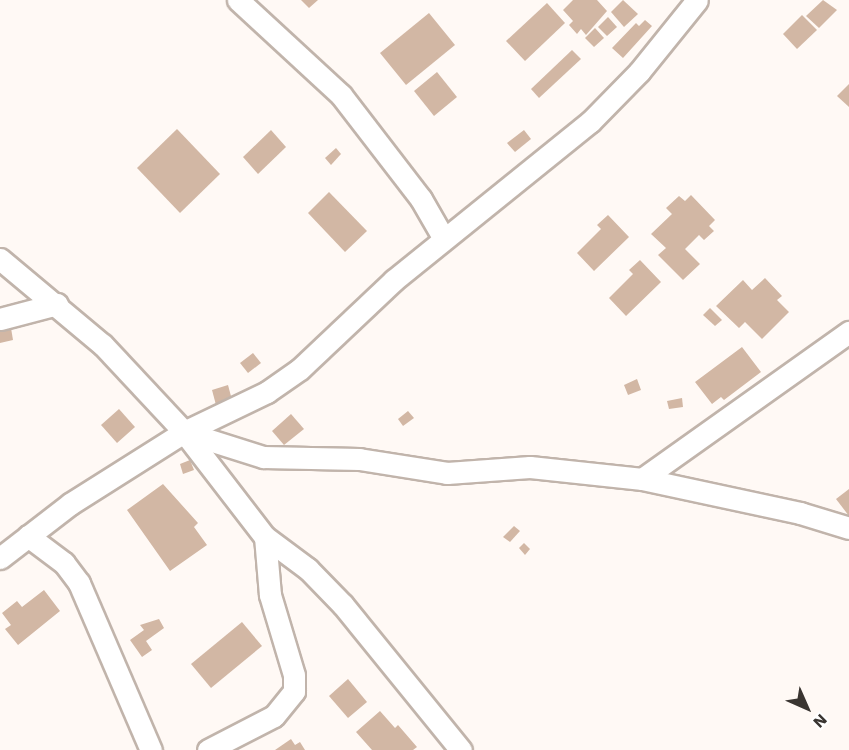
<!DOCTYPE html>
<style>
body{margin:0}
#map{position:relative;width:849px;height:750px;overflow:hidden;background:#fff9f5;font-family:"Work Sans",sans-serif}
div>[style]{position:absolute}
.building>*{inset:0;background:#d2b7a4}
.roads{filter:drop-shadow(2px 0 #c1b4ab) drop-shadow(-2px 0 #c1b4ab) drop-shadow(0 2px #c1b4ab) drop-shadow(0 -2px #c1b4ab)}
.minor>*{height:21px;margin:-10.5px;padding:0 10.5px;transform-origin:10.5px;border-radius:10.5px;background:#fff}
span{translate:-50% -50%;white-space:nowrap;text-align:center;line-height:1.15;-webkit-text-stroke:4.5px #fff;paint-order:stroke}
.north{position:absolute;left:777px;top:678px;width:60px;height:60px;-webkit-text-stroke:4px #fff;paint-order:stroke;rotate:135deg;font-size:16px;font-weight:700;line-height:24px;text-align:center;color:#3a3531}
.north::after{content:'';display:block;margin:auto;width:21px;height:27px;background:#3a3531;clip-path:polygon(50% 0,100% 100%,50% 72%,0 100%)}
</style>
<div id="map">
<div class="building">
<i style="clip-path:polygon(301px 0,318px 0,309px 8px)"></i>
<i style="clip-path:polygon(573px 0,597px 0,607px 11px,586px 35px,581px 29px,577px 34px,569px 25px,573px 21px,563px 10px)"></i>
<i style="clip-path:polygon(623px 0,638px 14px,624px 27px,611px 12px)"></i>
<i style="clip-path:polygon(823px 0,837px 10px,819px 28px,806px 16px)"></i>
<i style="clip-path:polygon(547px 3px,565px 23px,525px 61px,506px 41px)"></i>
<i style="clip-path:polygon(429px 13px,455px 45px,406px 85px,380px 53px)"></i>
<i style="clip-path:polygon(802px 15px,817px 30px,797px 49px,783px 34px)"></i>
<i style="clip-path:polygon(608px 17px,617px 27px,607px 36px,598px 27px)"></i>
<i style="clip-path:polygon(645px 20px,652px 26px,623px 58px,612px 48px,636px 23px,639px 26px)"></i>
<i style="clip-path:polygon(595px 28px,604px 38px,594px 47px,585px 38px)"></i>
<i style="clip-path:polygon(572px 50px,581px 59px,539px 98px,531px 89px)"></i>
<i style="clip-path:polygon(437px 72px,457px 97px,434px 116px,414px 91px)"></i>
<i style="clip-path:polygon(849px 84px,849px 107px,837px 96px)"></i>
<i style="clip-path:polygon(177px 129px,220px 174px,180px 213px,137px 168px)"></i>
<i style="clip-path:polygon(271px 130px,286px 147px,258px 174px,243px 157px)"></i>
<i style="clip-path:polygon(524px 130px,531px 139px,515px 152px,507px 143px)"></i>
<i style="clip-path:polygon(336px 148px,341px 154px,331px 165px,325px 158px)"></i>
<i style="clip-path:polygon(329px 192px,367px 231px,345px 252px,308px 213px)"></i>
<i style="clip-path:polygon(691px 195px,715px 220px,709px 226px,714px 231px,704px 240px,699px 235px,685px 249px,700px 264px,683px 280px,658px 255px,666px 248px,651px 234px,672px 214px,666px 208px,679px 196px,685px 201px)"></i>
<i style="clip-path:polygon(608px 215px,629px 237px,594px 271px,577px 253px,601px 229px,597px 225px)"></i>
<i style="clip-path:polygon(640px 260px,661px 282px,626px 316px,609px 298px,633px 274px,629px 270px)"></i>
<i style="clip-path:polygon(765px 278px,782px 296px,777px 300px,789px 312px,762px 339px,745px 322px,739px 328px,716px 306px,743px 280px,752px 290px)"></i>
<i style="clip-path:polygon(710px 308px,722px 320px,715px 326px,703px 315px)"></i>
<i style="clip-path:polygon(11px 328px,13px 340px,0 343px,0 330px)"></i>
<i style="clip-path:polygon(742px 347px,761px 372px,724px 400px,721px 397px,712px 404px,695px 382px)"></i>
<i style="clip-path:polygon(253px 353px,261px 363px,248px 373px,240px 363px)"></i>
<i style="clip-path:polygon(637px 379px,641px 390px,628px 395px,624px 385px)"></i>
<i style="clip-path:polygon(228px 385px,232px 400px,216px 405px,212px 390px)"></i>
<i style="clip-path:polygon(682px 398px,683px 407px,669px 409px,667px 401px)"></i>
<i style="clip-path:polygon(119px 409px,135px 427px,117px 443px,101px 425px)"></i>
<i style="clip-path:polygon(408px 411px,414px 418px,403px 426px,398px 419px)"></i>
<i style="clip-path:polygon(291px 414px,304px 429px,284px 445px,272px 431px)"></i>
<i style="clip-path:polygon(190px 460px,194px 470px,183px 474px,180px 464px)"></i>
<i style="clip-path:polygon(163px 484px,198px 523px,194px 527px,207px 545px,170px 571px,127px 510px)"></i>
<i style="clip-path:polygon(849px 489px,849px 516px,836px 499px)"></i>
<i style="clip-path:polygon(514px 526px,520px 531px,510px 542px,503px 537px)"></i>
<i style="clip-path:polygon(524px 543px,530px 549px,525px 555px,519px 548px)"></i>
<i style="clip-path:polygon(44px 590px,60px 611px,18px 645px,5px 629px,11px 625px,2px 613px,17px 601px,22px 607px)"></i>
<i style="clip-path:polygon(159px 619px,164px 628px,146px 641px,152px 650px,142px 657px,130px 640px,144px 630px,140px 625px)"></i>
<i style="clip-path:polygon(242px 622px,262px 646px,211px 688px,191px 664px)"></i>
<i style="clip-path:polygon(348px 679px,367px 702px,348px 718px,329px 696px)"></i>
<i style="clip-path:polygon(380px 711px,395px 728px,398px 725px,417px 747px,413px 750px,372px 750px,356px 732px)"></i>
<i style="clip-path:polygon(291px 739px,295px 745px,300px 742px,305px 750px,275px 750px)"></i>
</div>
<div class="roads">
<div class="minor">
<i style="left:238px;top:0;width:140px;rotate:42.7deg"></i>
<i style="left:341px;top:95px;width:131px;rotate:52.4deg"></i>
<i style="left:421px;top:199px;width:46px;rotate:60.1deg"></i>
<i style="left:0;top:259px;width:134px;rotate:39.9deg"></i>
<i style="left:103px;top:345px;width:119px;rotate:47deg"></i>
<i style="left:184px;top:432px;width:133px;rotate:52.4deg"></i>
<i style="left:265px;top:537px;width:54px;rotate:36.7deg"></i>
<i style="left:308px;top:569px;width:50px;rotate:45.8deg"></i>
<i style="left:343px;top:605px;width:187px;rotate:50.9deg"></i>
<i style="left:0;top:319px;width:59px;rotate:-14.7deg"></i>
<i style="left:184px;top:432px;width:83px;rotate:17.6deg"></i>
<i style="left:263px;top:457px;width:96px;rotate:1.2deg"></i>
<i style="left:359px;top:459px;width:89px;rotate:9deg"></i>
<i style="left:447px;top:473px;width:83px;rotate:-4.1deg"></i>
<i style="left:530px;top:467px;width:113px;rotate:6.1deg"></i>
<i style="left:642px;top:479px;width:162px;rotate:12.1deg"></i>
<i style="left:800px;top:513px;width:51px;rotate:17deg"></i>
<i style="left:642px;top:479px;width:254px;rotate:-35.4deg"></i>
<i style="left:28px;top:536px;width:45px;rotate:36.9deg"></i>
<i style="left:64px;top:563px;width:25px;rotate:53deg"></i>
<i style="left:79px;top:583px;width:182px;rotate:66.7deg"></i>
<i style="left:0;top:558px;width:88px;rotate:-37.6deg"></i>
<i style="left:70px;top:504px;width:135px;rotate:-32.3deg"></i>
<i style="left:184px;top:432px;width:92px;rotate:-25.7deg"></i>
<i style="left:267px;top:392px;width:40px;rotate:-34.9deg"></i>
<i style="left:300px;top:369px;width:129px;rotate:-43.4deg"></i>
<i style="left:394px;top:280px;width:252px;rotate:-38.9deg"></i>
<i style="left:590px;top:122px;width:70px;rotate:-45.6deg"></i>
<i style="left:639px;top:72px;width:92px;rotate:-51.1deg"></i>
<i style="left:208px;top:750px;width:74px;rotate:-27.3deg"></i>
<i style="left:274px;top:716px;width:32px;rotate:-51deg"></i>
<i style="left:294px;top:691px;width:16px;rotate:-90deg"></i>
<i style="left:294px;top:675px;width:84px;rotate:-106.7deg"></i>
<i style="left:270px;top:595px;width:58px;rotate:-94.9deg"></i>
</div>
</div>
<div class="north">N</div>
</div>
